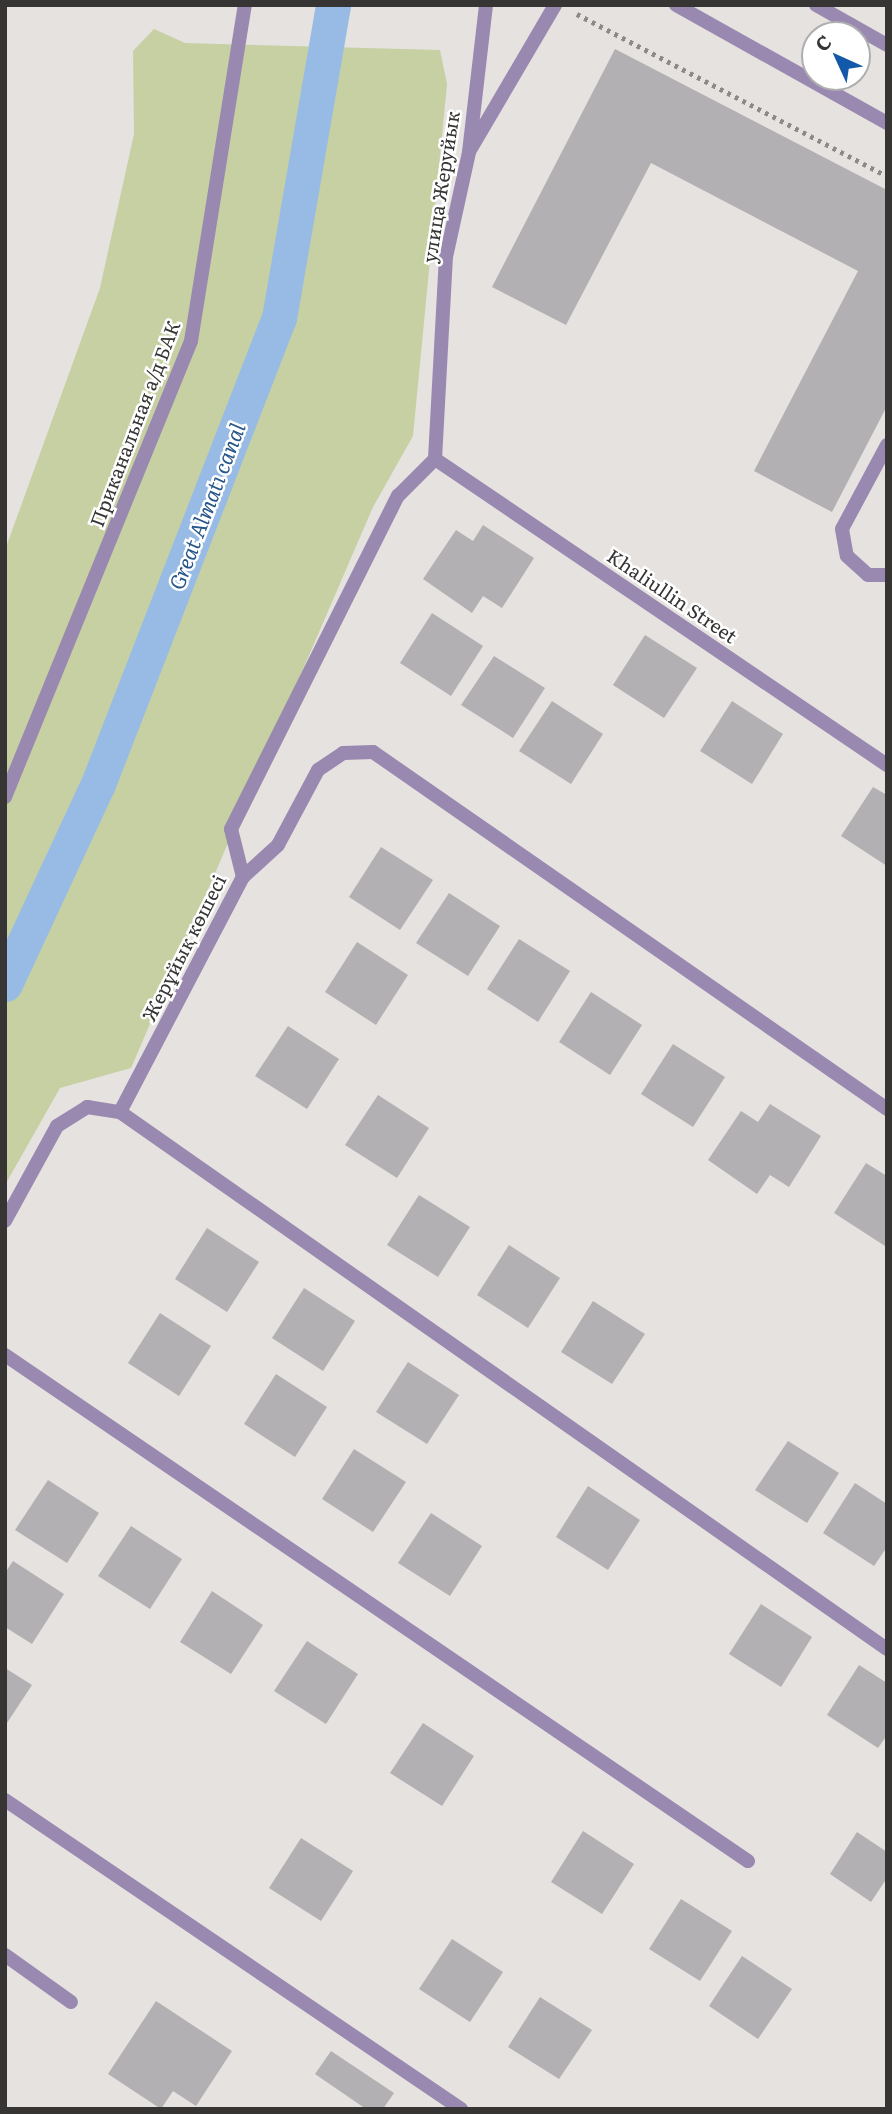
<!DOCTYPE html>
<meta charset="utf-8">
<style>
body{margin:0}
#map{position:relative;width:892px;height:2114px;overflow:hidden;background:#e5e2e0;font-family:Literata,serif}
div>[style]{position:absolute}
.green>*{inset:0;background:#c6d0a3}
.canal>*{height:35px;margin:-17.5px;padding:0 17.5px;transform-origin:17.5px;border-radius:17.5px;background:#97bbe4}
.building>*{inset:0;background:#b2b0b3}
.path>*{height:4.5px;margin-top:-2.25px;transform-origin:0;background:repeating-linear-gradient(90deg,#8c8a88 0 3.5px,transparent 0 8.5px)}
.service>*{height:14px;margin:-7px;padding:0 7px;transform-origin:7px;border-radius:7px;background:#9989b0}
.minor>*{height:14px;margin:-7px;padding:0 7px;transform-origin:7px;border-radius:7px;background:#9989b0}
.tertiary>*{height:14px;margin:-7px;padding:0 7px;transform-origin:7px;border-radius:7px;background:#9989b0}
span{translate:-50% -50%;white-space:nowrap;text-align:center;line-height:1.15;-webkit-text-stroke:5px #fff;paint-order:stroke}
.street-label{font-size:19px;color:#363534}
.water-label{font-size:21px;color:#26568a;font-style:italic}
.frame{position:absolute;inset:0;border:7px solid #363534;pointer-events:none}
.north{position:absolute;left:801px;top:21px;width:70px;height:70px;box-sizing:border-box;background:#fff;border:2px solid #afaeae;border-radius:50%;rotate:315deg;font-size:19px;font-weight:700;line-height:28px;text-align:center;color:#363534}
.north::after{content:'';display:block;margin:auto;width:24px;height:32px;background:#1459a9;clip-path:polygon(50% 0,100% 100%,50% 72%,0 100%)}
</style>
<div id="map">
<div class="green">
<i style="clip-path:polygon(154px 29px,185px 43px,440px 50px,447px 84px,413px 436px,373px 507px,131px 1068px,60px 1088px,5px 1185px,5px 550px,100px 288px,134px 134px,133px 51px)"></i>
</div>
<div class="canal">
<i style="left:5px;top:984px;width:221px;rotate:-65.1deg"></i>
<i style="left:98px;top:784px;width:500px;rotate:-68.8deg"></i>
<i style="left:279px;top:318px;width:318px;rotate:-80.2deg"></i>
</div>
<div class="building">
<i style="clip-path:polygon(615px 49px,887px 190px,887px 406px,832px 512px,754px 471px,858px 271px,651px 163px,566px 325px,492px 287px)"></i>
<i style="clip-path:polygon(483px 525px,534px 558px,502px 608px,483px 596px,472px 613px,423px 579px,456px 530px,473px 541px)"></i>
<i style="clip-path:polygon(432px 613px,483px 646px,451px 696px,400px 663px)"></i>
<i style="clip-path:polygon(645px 635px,697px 668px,664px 718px,613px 685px)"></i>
<i style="clip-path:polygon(494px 656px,545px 688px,513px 738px,461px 705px)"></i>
<i style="clip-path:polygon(552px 701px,603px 734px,571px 784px,519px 751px)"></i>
<i style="clip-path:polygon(732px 701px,783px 734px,752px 784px,700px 751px)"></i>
<i style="clip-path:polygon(873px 787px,887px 795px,887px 866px,841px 836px)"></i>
<i style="clip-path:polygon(381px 847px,433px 880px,400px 930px,349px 897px)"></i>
<i style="clip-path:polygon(449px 893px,500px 926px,468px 976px,416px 943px)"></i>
<i style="clip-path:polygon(519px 939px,570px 971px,538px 1022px,487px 989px)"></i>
<i style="clip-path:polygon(357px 942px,408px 975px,376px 1025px,325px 992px)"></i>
<i style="clip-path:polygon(591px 992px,642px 1025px,610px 1075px,559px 1042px)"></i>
<i style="clip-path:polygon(288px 1026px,339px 1059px,307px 1109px,255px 1076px)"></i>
<i style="clip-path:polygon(673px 1044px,725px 1077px,693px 1127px,641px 1094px)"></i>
<i style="clip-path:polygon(378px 1095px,429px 1128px,397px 1178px,345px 1145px)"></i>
<i style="clip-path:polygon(770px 1104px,821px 1136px,789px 1187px,770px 1175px,757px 1194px,708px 1160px,741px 1111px,758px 1122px)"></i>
<i style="clip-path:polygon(866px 1163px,887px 1176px,885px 1246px,834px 1213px)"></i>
<i style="clip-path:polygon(419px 1195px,470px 1227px,438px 1277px,387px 1245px)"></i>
<i style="clip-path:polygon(207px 1228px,259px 1262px,227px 1312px,175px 1279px)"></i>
<i style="clip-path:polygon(509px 1245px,560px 1278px,528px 1328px,477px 1295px)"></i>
<i style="clip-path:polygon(304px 1288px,355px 1321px,323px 1371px,272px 1338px)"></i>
<i style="clip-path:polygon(593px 1301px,645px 1334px,612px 1384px,561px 1352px)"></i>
<i style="clip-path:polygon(160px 1313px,211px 1346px,179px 1396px,128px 1363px)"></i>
<i style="clip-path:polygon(408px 1362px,459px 1395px,427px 1444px,376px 1412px)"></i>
<i style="clip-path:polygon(276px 1374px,327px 1407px,295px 1457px,244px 1424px)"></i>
<i style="clip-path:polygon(788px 1441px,839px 1473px,807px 1523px,755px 1490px)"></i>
<i style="clip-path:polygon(354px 1449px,406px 1482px,373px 1532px,322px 1499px)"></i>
<i style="clip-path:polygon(48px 1480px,99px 1513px,67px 1563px,15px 1530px)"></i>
<i style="clip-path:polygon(855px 1483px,887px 1504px,887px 1547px,874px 1566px,823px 1533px)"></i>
<i style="clip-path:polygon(588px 1486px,640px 1520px,608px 1570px,556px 1537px)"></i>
<i style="clip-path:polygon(431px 1513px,482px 1546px,450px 1596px,398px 1563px)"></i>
<i style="clip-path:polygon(131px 1526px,182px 1559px,150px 1609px,98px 1576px)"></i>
<i style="clip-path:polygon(13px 1561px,64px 1594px,32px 1644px,5px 1627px,5px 1573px)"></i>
<i style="clip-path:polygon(212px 1591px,263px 1625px,231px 1674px,180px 1642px)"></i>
<i style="clip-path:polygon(761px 1604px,812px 1637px,781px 1687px,729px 1654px)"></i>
<i style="clip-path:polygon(307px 1641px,358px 1674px,326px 1724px,274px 1691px)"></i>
<i style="clip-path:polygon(859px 1665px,887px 1683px,887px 1735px,878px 1748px,827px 1715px)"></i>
<i style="clip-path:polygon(5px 1668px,32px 1685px,5px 1726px)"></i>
<i style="clip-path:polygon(423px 1723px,474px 1756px,442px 1806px,390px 1773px)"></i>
<i style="clip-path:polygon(583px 1831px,634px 1864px,602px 1914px,551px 1882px)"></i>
<i style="clip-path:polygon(857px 1832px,887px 1852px,887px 1878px,871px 1902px,830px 1874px)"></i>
<i style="clip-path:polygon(301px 1838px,353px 1871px,321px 1921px,269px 1888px)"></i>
<i style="clip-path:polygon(681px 1899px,732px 1931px,700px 1981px,649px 1949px)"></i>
<i style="clip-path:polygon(452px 1939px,503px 1972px,470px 2022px,419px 1989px)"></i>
<i style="clip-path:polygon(742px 1956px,792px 1989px,758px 2039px,709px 2006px)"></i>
<i style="clip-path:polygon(540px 1997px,592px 2030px,559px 2079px,508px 2047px)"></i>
<i style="clip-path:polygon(156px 2001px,232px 2051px,196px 2106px,173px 2091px,161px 2109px,108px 2074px)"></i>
<i style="clip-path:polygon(331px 2051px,394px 2093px,383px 2109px,366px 2109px,315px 2074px)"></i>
</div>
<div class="path">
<i style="left:577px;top:14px;width:350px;rotate:27.6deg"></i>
</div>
<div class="service">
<i style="left:676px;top:5px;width:242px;rotate:29.2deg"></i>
<i style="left:816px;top:5px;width:81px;rotate:29.4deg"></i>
<i style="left:470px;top:150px;width:168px;rotate:-59.6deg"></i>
<i style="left:887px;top:445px;width:95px;rotate:118.2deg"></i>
<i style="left:842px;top:529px;width:27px;rotate:80deg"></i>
<i style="left:847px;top:556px;width:28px;rotate:42deg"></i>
<i style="left:868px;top:575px;width:19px"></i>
<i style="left:5px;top:1955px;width:81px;rotate:35.5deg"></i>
</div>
<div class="minor">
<i style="left:435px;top:459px;width:546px;rotate:34.1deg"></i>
<i style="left:435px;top:459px;width:202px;rotate:-86.9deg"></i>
<i style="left:446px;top:257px;width:107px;rotate:-77.6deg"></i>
<i style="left:469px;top:152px;width:148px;rotate:-83.4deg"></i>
<i style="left:243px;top:877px;width:47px;rotate:-42.4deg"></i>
<i style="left:278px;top:845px;width:85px;rotate:-61.9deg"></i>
<i style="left:318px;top:770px;width:30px;rotate:-34deg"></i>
<i style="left:343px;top:753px;width:30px;rotate:-2deg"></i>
<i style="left:373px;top:752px;width:626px;rotate:34.78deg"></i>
<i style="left:120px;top:1112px;width:936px;rotate:35deg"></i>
<i style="left:5px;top:1221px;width:108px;rotate:-61.3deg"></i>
<i style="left:57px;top:1126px;width:36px;rotate:-32deg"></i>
<i style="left:87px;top:1107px;width:33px;rotate:9deg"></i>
<i style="left:120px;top:1112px;width:265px;rotate:-62.4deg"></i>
<i style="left:243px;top:877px;width:49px;rotate:-104deg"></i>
<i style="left:231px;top:829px;width:373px;rotate:-63.4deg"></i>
<i style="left:398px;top:496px;width:52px;rotate:-45deg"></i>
<i style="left:5px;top:1355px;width:899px;rotate:34.26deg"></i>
<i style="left:5px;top:1800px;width:551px;rotate:34.12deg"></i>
</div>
<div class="tertiary">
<i style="left:5px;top:797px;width:492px;rotate:-67.8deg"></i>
<i style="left:191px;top:341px;width:340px;rotate:-80.9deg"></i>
</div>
<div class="street-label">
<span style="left:441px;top:187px;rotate:-81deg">улица Жеруйык</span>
<span style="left:135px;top:424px;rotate:-69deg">Приканальная а/д БАК</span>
<span style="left:672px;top:596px;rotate:34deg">Khaliullin Street</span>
<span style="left:184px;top:948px;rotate:-63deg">Жерұйық көшесі</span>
</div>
<div class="water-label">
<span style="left:206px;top:506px;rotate:-69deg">Great Almatı canal</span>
</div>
<div class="frame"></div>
<div class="north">С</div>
</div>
